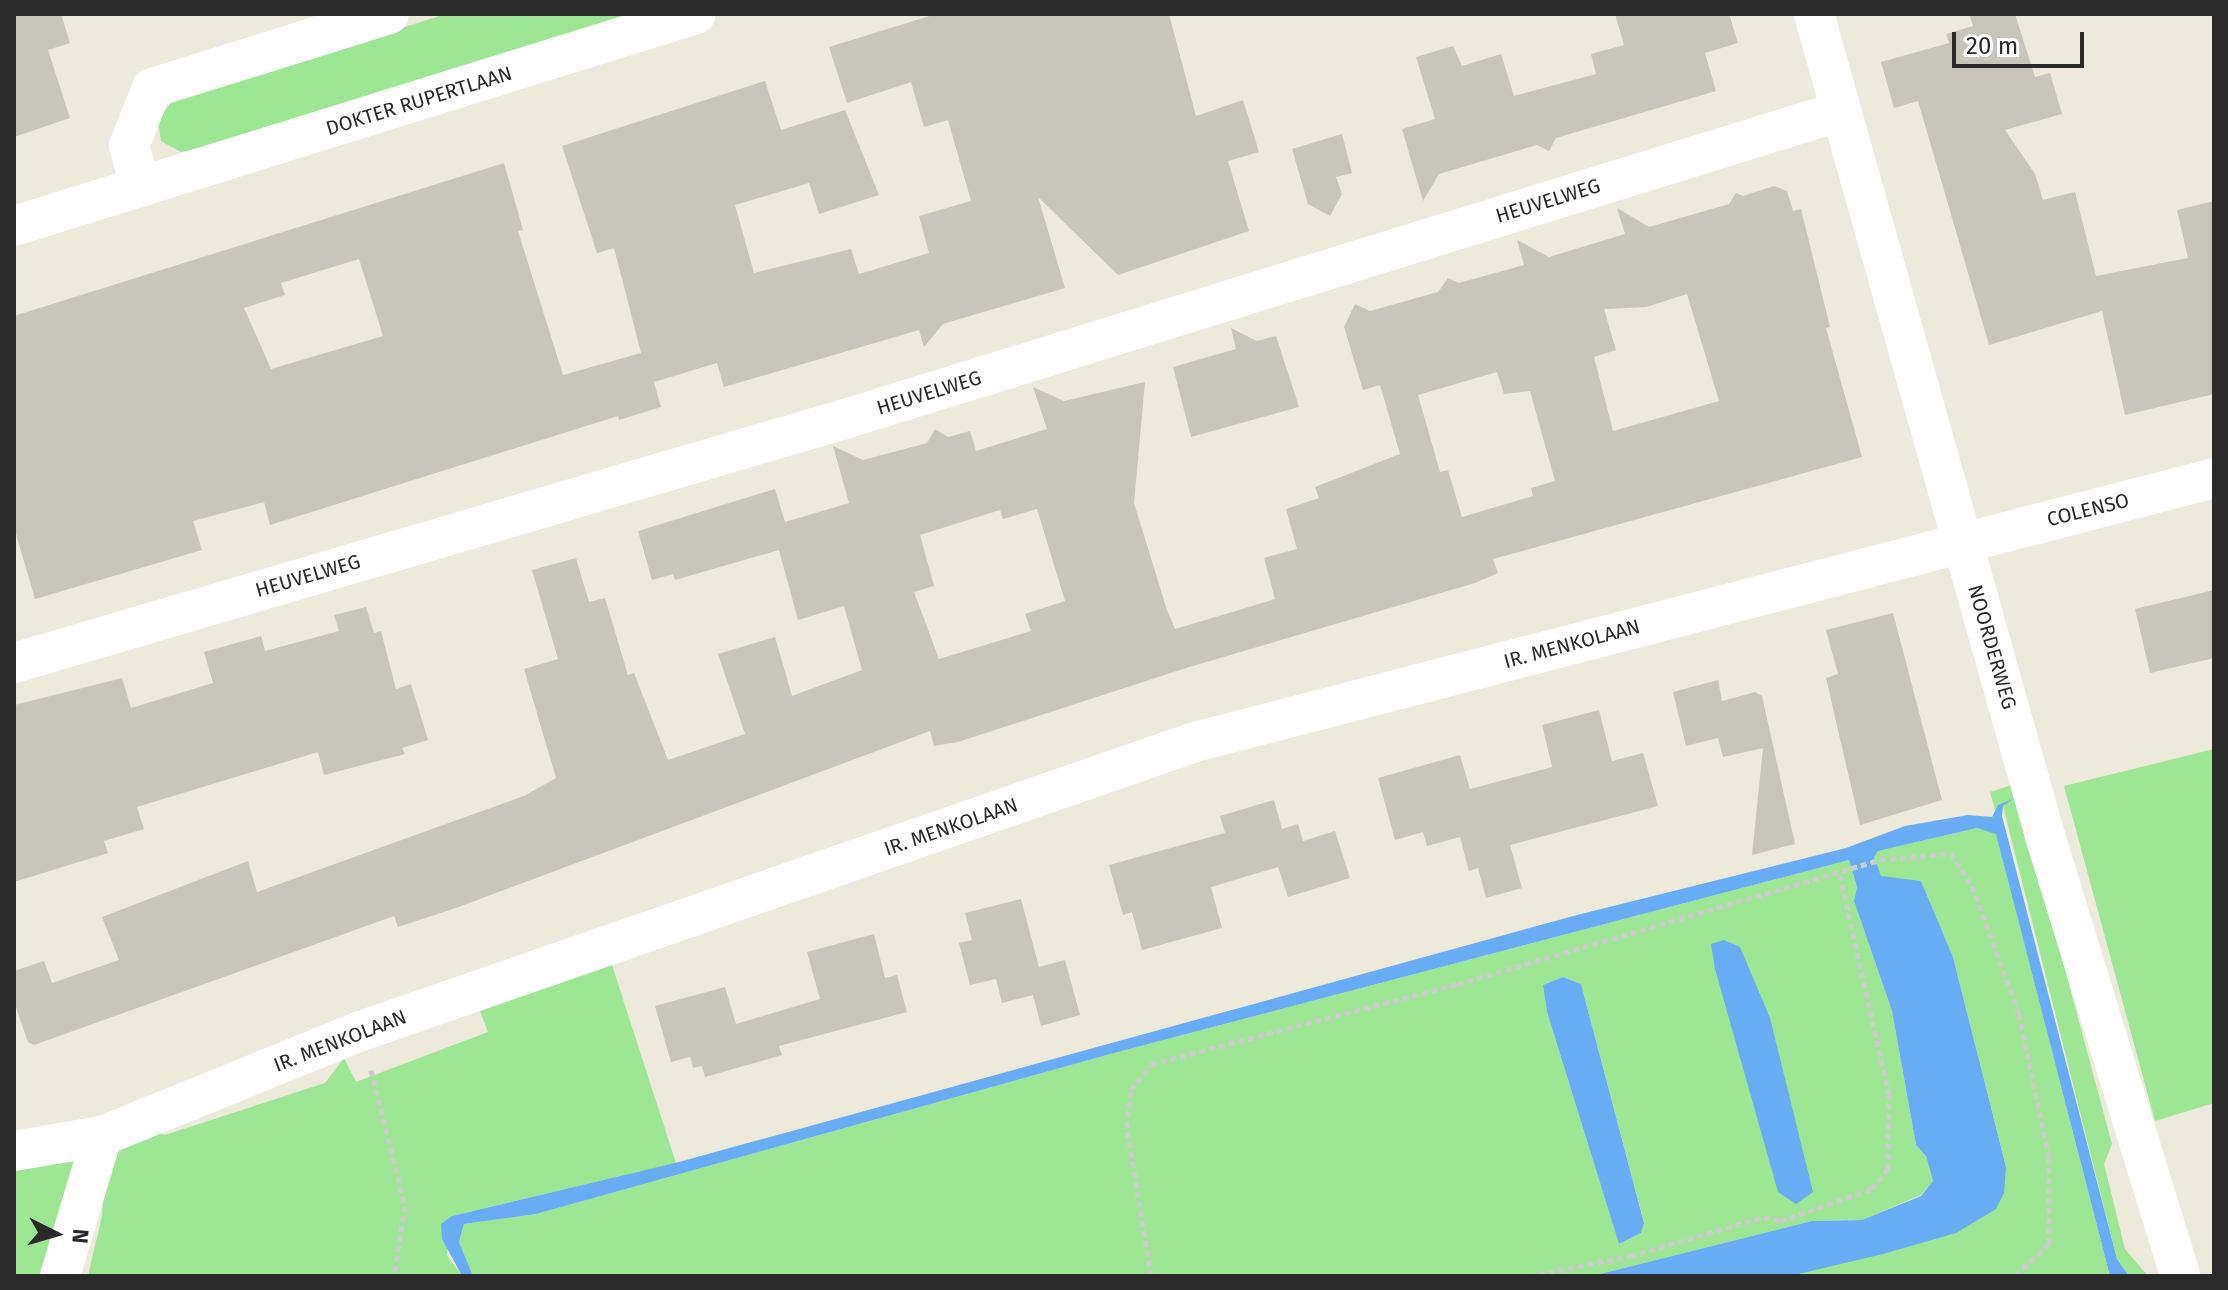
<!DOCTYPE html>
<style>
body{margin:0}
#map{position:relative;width:2228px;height:1290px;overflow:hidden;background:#ede9db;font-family:"Fira Sans",sans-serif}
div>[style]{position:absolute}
.green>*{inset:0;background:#9ce694}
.water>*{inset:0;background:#68acf4}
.building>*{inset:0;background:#c8c6ba}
.path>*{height:5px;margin-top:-2.5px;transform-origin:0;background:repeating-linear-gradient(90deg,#ccc 0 6px,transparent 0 10px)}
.street>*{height:40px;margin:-20px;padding:0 20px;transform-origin:20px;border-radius:20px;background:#fff}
span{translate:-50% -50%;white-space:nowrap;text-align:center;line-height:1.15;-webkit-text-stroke:8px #fff;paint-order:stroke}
.street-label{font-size:20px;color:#2a2a2a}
.frame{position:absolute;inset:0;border:16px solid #2a2a2a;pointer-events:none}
.north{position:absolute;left:16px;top:1194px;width:80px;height:80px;-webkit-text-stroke:6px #fff;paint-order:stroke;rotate:95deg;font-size:22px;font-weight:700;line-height:32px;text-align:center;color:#2a2a2a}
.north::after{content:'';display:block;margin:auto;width:28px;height:36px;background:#2a2a2a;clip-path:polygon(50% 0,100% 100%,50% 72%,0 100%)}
.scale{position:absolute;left:1952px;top:32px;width:132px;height:36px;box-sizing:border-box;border:4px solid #2a2a2a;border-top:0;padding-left:10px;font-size:24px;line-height:28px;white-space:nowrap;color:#2a2a2a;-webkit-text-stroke:6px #fff;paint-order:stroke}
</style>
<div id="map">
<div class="green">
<i style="clip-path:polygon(446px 14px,632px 14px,228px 142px,181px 152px,161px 141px,158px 120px,173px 100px)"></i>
<i style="clip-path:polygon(2214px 749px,2214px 1103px,2155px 1121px,2064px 786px)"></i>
<i style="clip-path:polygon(2015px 784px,2112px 1144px,2104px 1164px,2125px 1249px,2148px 1276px,2129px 1276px,2117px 1259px,2003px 806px,1995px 811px,1990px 792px)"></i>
<i style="clip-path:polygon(1977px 828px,1996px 833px,2110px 1276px,1790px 1276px,2006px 1167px,1953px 957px,1921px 881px,1881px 877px,1873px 857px,1878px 851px)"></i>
<i style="clip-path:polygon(evenodd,1849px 860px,1857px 887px,1854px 901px,1892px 1011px,1916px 1145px,1926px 1156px,1933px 1181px,1921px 1195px,1862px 1220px,1812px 1221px,1592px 1276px,473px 1276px,459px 1242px,464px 1224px,536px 1214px,1114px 1053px,1849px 860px,1563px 977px,1581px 984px,1644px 1222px,1641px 1233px,1619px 1244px,1547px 1012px,1543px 985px,1563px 977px)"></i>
<i style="clip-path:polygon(611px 962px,676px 1163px,452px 1216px,447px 1255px,462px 1276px,88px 1276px,102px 1216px,106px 1153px,144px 1129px,165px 1135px,325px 1083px,344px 1058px,356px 1082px,488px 1032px,480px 1011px)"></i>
<i style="clip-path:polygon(79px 1146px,46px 1276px,14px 1276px,14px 1166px)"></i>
</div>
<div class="water">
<i style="clip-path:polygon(2013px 799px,2003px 806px,2002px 816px,2117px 1259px,2129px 1276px,2110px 1276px,1996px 834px,1977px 828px,1878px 851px,1874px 857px,1881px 876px,1921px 881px,1953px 957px,2006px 1167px,2004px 1193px,1996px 1209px,1956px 1233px,1883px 1254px,1790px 1276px,1592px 1276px,1812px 1221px,1862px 1220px,1921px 1196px,1933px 1181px,1926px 1156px,1916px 1145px,1892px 1011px,1854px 901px,1857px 887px,1849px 860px,1114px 1053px,536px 1214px,464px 1224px,459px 1242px,473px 1276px,462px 1276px,442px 1239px,441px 1224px,452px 1216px,679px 1162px,1577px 915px,1846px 848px,1905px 826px,1968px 815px,1992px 817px,1998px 805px)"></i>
<i style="clip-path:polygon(1724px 940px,1740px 947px,1770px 1018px,1813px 1192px,1796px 1204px,1778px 1192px,1715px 969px,1711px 944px)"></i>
<i style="clip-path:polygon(1563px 977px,1581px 984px,1644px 1223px,1641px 1233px,1619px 1244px,1547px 1012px,1543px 985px)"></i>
</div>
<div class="building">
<i style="clip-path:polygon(14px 14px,61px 14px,70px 43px,48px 50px,70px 118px,14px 137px)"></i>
<i style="clip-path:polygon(evenodd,936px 14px,1169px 14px,1196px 116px,1243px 100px,1259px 152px,1228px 161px,1249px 231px,1118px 275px,1038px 197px,1065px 288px,943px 324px,924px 347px,919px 330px,724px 387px,717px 363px,654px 382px,661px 407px,619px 420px,618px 416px,270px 525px,264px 502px,193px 521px,202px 550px,35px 599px,14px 527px,14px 316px,504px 163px,523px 230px,518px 231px,563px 375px,641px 353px,614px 248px,597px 253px,562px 146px,765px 81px,781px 130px,845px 110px,879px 195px,819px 214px,809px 183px,735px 205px,754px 273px,851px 249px,859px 274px,929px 253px,919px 216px,971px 201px,948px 120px,924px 127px,911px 82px,847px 103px,829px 47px,936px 14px,359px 259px,383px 336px,271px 369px,244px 308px,285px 295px,281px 283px,359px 259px)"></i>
<i style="clip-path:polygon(1615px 14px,1729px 14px,1738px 43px,1705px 53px,1716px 91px,1556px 138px,1549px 151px,1537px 145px,1439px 174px,1423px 201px,1402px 129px,1435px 119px,1416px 57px,1453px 46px,1462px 66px,1501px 54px,1514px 96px,1596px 74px,1591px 54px,1624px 45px)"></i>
<i style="clip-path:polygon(1969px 14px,2015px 14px,2035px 77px,2050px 73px,2062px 114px,2005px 130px,2035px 174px,2043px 200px,2075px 192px,2096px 276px,2188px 258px,2177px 210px,2214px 201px,2214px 394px,2125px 415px,2102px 311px,1989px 345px,1918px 101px,1894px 108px,1881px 62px,1949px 43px,1946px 34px,1973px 26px)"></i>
<i style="clip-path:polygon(1342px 134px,1352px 173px,1336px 177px,1342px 194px,1330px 216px,1308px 204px,1292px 149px)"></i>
<i style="clip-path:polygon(evenodd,1774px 186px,1787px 191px,1793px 211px,1801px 209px,1830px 327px,1826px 328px,1862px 457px,1493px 559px,1498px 573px,1475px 583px,1186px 668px,958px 742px,934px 746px,930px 731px,453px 909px,398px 927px,394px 916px,34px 1045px,28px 1042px,14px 1002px,14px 971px,44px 961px,52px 983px,119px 960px,102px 917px,248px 861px,257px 892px,524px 796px,556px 778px,524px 669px,558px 659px,532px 570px,576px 558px,589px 602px,605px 598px,628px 675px,634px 673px,668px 760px,745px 734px,718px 654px,775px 637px,792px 696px,862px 670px,844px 606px,798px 620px,779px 550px,675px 580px,673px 574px,652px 580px,638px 531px,775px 489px,785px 522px,849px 503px,833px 446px,863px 460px,927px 443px,935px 429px,948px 437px,970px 431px,976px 451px,1047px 429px,1033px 387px,1064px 401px,1145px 382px,1134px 503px,1167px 610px,1175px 629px,1229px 613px,1275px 599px,1264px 558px,1297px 549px,1286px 509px,1319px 498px,1315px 487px,1400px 454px,1380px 385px,1363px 390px,1344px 327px,1355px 304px,1370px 311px,1438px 292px,1448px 278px,1459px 283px,1524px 265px,1517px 240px,1549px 257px,1625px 234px,1617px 208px,1649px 227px,1729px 204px,1736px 193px,1743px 196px,1774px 186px,1687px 294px,1719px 401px,1613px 431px,1594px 357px,1616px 350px,1604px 309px,1646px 307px,1687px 294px,1774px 186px,1497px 372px,1504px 394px,1530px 391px,1555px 481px,1531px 488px,1533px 496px,1462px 517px,1448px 470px,1440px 472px,1418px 395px,1497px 372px,1774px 186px,1037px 509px,1065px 601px,1025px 614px,1031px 631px,939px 659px,914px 592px,934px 586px,920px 535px,1000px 510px,1003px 519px,1037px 509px)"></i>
<i style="clip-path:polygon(1231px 328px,1257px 341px,1276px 336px,1299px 407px,1191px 437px,1173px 367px,1236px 349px)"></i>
<i style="clip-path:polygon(2214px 590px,2214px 658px,2150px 673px,2135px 609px)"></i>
<i style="clip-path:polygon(366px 607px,374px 633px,381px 631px,396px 689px,411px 684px,428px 740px,402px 748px,405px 754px,324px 775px,318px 752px,137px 807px,144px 829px,104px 841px,108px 853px,14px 882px,14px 705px,122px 678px,131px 708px,213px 683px,204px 652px,261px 636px,265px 651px,339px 631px,334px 615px)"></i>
<i style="clip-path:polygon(1893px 613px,1942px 800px,1860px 825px,1826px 678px,1838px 674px,1826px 630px)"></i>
<i style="clip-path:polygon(1718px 680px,1722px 701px,1755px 692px,1762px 696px,1795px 844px,1752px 855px,1763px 748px,1723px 757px,1718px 738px,1686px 746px,1673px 692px)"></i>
<i style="clip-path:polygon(1599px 710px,1612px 761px,1643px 753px,1658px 806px,1510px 845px,1522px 888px,1486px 898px,1478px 868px,1469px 871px,1460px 837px,1427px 846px,1423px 832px,1395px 840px,1378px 778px,1460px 755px,1470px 789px,1552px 767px,1542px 725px)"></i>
<i style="clip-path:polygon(1274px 800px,1282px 829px,1298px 824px,1303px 841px,1335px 831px,1350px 878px,1288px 897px,1278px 867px,1211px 887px,1222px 928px,1142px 950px,1132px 912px,1123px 915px,1109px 865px,1225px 833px,1220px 816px)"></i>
<i style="clip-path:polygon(1021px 899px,1039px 967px,1065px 960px,1080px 1015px,1041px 1026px,1033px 995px,1002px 1003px,996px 979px,970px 985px,959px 943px,972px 940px,965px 913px)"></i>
<i style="clip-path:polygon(874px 934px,885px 978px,897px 975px,907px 1012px,779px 1046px,782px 1055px,705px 1077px,702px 1066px,693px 1068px,690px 1057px,671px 1062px,655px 1006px,725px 987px,736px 1024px,820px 999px,807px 952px)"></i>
</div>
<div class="path">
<i style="left:371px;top:1070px;width:140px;rotate:76deg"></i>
<i style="left:405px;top:1206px;width:71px;rotate:98.9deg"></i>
<i style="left:1151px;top:1276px;width:151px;rotate:-99.2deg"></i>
<i style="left:1127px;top:1127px;width:37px;rotate:-84deg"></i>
<i style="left:1131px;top:1090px;width:33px;rotate:-52deg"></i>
<i style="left:1151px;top:1064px;width:317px;rotate:-14.6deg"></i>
<i style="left:1458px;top:984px;width:440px;rotate:-16.4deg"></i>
<i style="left:1880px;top:860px;width:71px;rotate:-5.6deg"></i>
<i style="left:1951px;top:853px;width:39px;rotate:58deg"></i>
<i style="left:1972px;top:886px;width:136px;rotate:69.8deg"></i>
<i style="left:2019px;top:1014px;width:146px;rotate:78.2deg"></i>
<i style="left:2049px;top:1157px;width:87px;rotate:90deg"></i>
<i style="left:2049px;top:1244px;width:47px;rotate:136.7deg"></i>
<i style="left:1529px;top:1276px;width:103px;rotate:-11.2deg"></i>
<i style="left:1630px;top:1256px;width:140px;rotate:-16.2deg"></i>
<i style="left:1764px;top:1217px;width:16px;rotate:14deg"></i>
<i style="left:1780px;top:1221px;width:97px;rotate:-19.2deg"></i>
<i style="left:1872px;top:1189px;width:26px;rotate:-51deg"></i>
<i style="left:1888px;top:1169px;width:74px;rotate:-89.2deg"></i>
<i style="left:1889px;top:1095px;width:230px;rotate:-102.6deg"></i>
</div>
<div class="street">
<i style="left:1814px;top:14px;width:854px;rotate:74.3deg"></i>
<i style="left:2045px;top:836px;width:460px;rotate:72.9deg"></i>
<i style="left:141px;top:187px;width:43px;rotate:-106.3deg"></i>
<i style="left:129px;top:146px;width:62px;rotate:-68.4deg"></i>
<i style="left:152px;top:88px;width:248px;rotate:-17.3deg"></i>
<i style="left:14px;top:226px;width:714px;rotate:-17.27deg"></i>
<i style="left:14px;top:663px;width:869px;rotate:-16.37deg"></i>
<i style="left:848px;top:418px;width:1039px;rotate:-17.18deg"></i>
<i style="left:14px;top:1151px;width:89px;rotate:-9.7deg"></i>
<i style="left:60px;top:1276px;width:146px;rotate:-73.3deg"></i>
<i style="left:102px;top:1136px;width:276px;rotate:-22.1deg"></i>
<i style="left:358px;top:1032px;width:886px;rotate:-19.11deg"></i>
<i style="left:1195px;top:742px;width:1053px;rotate:-14.52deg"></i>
</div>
<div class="street-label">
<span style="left:419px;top:101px;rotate:-17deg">DOKTER RUPERTLAAN</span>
<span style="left:1548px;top:201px;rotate:-17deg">HEUVELWEG</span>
<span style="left:929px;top:393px;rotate:-17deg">HEUVELWEG</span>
<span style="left:2088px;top:510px;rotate:-14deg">COLENSO</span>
<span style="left:308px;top:576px;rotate:-16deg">HEUVELWEG</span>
<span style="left:1572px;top:644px;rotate:-15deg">IR. MENKOLAAN</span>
<span style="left:1992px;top:647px;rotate:74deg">NOORDERWEG</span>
<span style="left:951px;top:827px;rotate:-19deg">IR. MENKOLAAN</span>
<span style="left:340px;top:1041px;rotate:-21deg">IR. MENKOLAAN</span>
</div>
<div class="frame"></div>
<div class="north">N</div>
<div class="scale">20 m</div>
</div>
